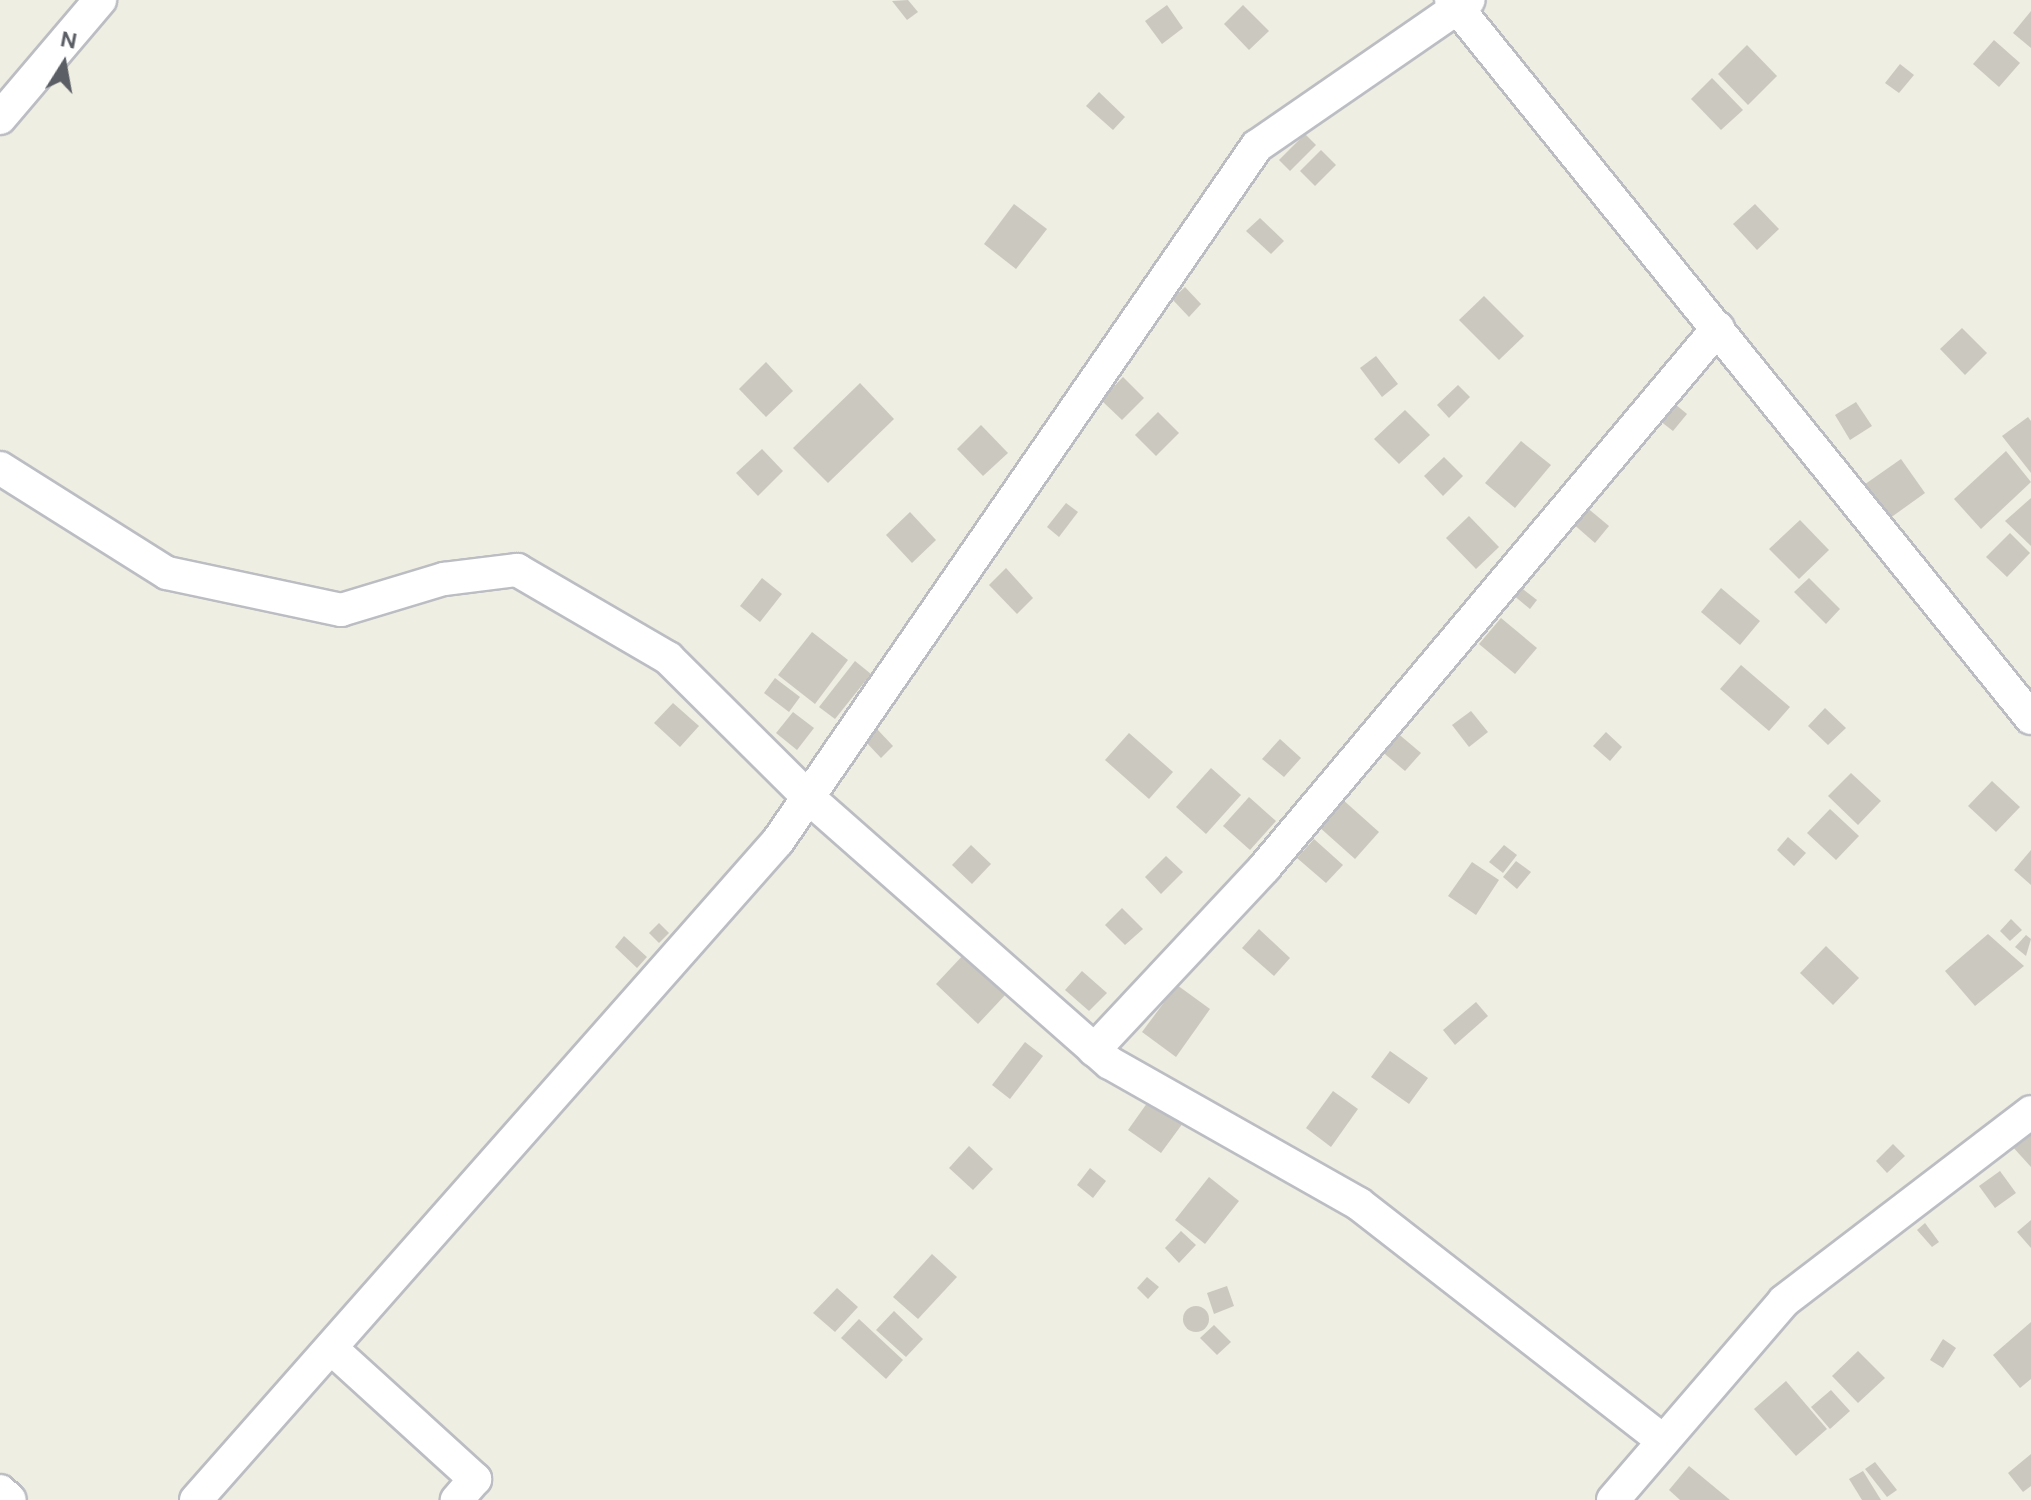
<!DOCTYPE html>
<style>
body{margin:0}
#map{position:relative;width:2031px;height:1500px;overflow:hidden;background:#efeee3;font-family:"DM Sans",sans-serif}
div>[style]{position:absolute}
.building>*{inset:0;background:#cbc8c0}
.round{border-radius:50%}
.roads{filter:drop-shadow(2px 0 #bbbdc3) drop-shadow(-2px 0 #bbbdc3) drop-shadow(0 2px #bbbdc3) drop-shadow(0 -2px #bbbdc3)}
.minor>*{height:32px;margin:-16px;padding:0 16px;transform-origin:16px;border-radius:16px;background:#fff}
span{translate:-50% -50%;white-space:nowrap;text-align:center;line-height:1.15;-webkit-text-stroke:7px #fff;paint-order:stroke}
.north{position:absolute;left:24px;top:24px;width:80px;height:80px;-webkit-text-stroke:6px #fff;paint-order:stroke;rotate:11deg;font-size:22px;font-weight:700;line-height:32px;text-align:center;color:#5b5f65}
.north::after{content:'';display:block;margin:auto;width:28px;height:36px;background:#5b5f65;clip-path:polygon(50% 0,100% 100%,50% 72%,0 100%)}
</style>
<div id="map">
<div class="building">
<i style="clip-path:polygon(908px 0,918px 12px,907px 20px,892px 1px)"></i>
<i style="clip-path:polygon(1167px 5px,1183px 28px,1162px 44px,1145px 21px)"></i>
<i style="clip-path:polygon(1243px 5px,1269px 31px,1249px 50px,1224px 24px)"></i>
<i style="clip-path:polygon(2031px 11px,2031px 48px,2013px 33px)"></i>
<i style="clip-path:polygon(1994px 40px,2020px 63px,1999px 87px,1973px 64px)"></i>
<i style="clip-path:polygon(1747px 45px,1777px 76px,1748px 105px,1718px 74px)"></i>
<i style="clip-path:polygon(1900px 64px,1914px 75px,1899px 93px,1885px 83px)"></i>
<i style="clip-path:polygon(1712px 78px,1743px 110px,1721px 130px,1691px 99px)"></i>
<i style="clip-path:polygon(1099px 92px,1125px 117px,1113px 130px,1086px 106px)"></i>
<i style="clip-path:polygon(1305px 134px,1316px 145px,1290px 171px,1279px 160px)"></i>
<i style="clip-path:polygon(1321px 150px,1336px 165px,1315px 186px,1300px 171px)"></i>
<i style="clip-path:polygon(1014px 204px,1047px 229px,1016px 269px,984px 244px)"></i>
<i style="clip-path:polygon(1755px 204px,1779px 229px,1757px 250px,1733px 224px)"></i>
<i style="clip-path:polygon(1260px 218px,1284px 241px,1271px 254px,1246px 231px)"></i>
<i style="clip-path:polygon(1185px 287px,1201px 304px,1189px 317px,1172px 299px)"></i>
<i style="clip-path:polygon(1484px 296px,1524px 336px,1499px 360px,1459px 320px)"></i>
<i style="clip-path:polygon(1962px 328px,1987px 353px,1965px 375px,1940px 349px)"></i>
<i style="clip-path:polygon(1376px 356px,1398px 384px,1382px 397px,1360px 368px)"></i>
<i style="clip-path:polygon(766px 362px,793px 391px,766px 417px,739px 389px)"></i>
<i style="clip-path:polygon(1123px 377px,1144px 398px,1122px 420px,1101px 400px)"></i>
<i style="clip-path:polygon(860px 383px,894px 419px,828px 483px,793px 448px)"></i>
<i style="clip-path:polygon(1458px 385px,1470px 397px,1449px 418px,1437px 405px)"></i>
<i style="clip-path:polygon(1669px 399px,1687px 414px,1673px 431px,1655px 417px)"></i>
<i style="clip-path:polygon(1856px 402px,1872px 426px,1850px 440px,1835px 415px)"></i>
<i style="clip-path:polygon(1405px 410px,1430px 435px,1399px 464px,1374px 439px)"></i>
<i style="clip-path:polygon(1158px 412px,1179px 433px,1156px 456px,1135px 435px)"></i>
<i style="clip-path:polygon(2028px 417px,2031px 421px,2031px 473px,2002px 436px)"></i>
<i style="clip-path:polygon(981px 425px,1008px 453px,983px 476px,957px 449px)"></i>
<i style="clip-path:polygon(1521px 441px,1551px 465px,1515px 508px,1485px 483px)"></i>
<i style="clip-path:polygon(762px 449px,783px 471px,758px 496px,736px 473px)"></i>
<i style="clip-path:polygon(2006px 451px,2031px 482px,1981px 529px,1954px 499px)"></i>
<i style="clip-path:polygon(1444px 457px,1463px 476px,1443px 496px,1424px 476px)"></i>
<i style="clip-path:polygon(1901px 459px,1925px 493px,1886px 521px,1861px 487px)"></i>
<i style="clip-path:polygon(2031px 498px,2031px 546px,2005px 521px)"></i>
<i style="clip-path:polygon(1066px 503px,1078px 512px,1059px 537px,1047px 527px)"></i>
<i style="clip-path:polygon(1585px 506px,1609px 526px,1595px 543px,1571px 522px)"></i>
<i style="clip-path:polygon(910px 512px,936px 540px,912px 563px,886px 535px)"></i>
<i style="clip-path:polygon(1469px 516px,1499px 547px,1476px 569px,1446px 538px)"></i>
<i style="clip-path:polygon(1800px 520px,1829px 550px,1799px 579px,1769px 549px)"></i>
<i style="clip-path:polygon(2010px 533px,2030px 553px,2007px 577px,1986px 557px)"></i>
<i style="clip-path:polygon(1006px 568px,1033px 598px,1017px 614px,989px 585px)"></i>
<i style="clip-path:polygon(762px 578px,782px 594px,760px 622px,740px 606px)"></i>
<i style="clip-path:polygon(1809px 578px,1840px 609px,1826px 624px,1794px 592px)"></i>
<i style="clip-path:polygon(1519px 586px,1537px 600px,1530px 609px,1512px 594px)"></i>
<i style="clip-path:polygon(1721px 588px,1760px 621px,1740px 645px,1701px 612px)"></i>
<i style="clip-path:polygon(1501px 618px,1537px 648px,1515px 674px,1479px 644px)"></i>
<i style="clip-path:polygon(812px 632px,848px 660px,815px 704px,778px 675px)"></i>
<i style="clip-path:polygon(855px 661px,871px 674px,835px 719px,819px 707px)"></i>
<i style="clip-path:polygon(1741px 665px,1790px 707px,1769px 731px,1720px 689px)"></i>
<i style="clip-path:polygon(775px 678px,800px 697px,789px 712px,764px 693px)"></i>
<i style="clip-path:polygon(673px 703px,699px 726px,680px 747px,654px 723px)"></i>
<i style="clip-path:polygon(1825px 708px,1846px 728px,1828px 745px,1808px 726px)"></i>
<i style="clip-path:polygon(1471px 711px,1488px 732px,1469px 747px,1452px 725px)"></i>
<i style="clip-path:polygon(793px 712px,814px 728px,797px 750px,776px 733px)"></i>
<i style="clip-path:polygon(877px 729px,893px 746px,881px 758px,864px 740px)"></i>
<i style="clip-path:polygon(1395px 731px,1421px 753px,1405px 771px,1379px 749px)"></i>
<i style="clip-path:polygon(1606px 732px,1622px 747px,1610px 761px,1593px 746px)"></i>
<i style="clip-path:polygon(1129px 733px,1173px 772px,1149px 799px,1105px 760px)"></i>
<i style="clip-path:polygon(1280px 739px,1301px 758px,1284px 777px,1262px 759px)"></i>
<i style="clip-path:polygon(1211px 768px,1241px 795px,1206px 834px,1176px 807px)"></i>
<i style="clip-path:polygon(1851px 773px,1881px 801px,1858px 825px,1828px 796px)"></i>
<i style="clip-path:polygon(1992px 781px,2020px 807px,1996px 832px,1968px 806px)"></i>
<i style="clip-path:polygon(1249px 797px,1276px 821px,1250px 850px,1223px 826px)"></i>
<i style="clip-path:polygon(1342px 799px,1379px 832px,1355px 859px,1318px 826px)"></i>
<i style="clip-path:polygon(1830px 809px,1859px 836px,1836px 860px,1807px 833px)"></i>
<i style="clip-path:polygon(1788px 837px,1806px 853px,1794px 866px,1777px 850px)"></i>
<i style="clip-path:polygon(1314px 839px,1343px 865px,1326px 883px,1297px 858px)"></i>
<i style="clip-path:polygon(971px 845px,991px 864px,972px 884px,952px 865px)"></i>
<i style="clip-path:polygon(1504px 845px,1517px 855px,1503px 873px,1489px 862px)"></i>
<i style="clip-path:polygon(2031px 850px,2031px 885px,2014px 870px)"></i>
<i style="clip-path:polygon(1166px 856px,1183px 872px,1161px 894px,1145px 877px)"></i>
<i style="clip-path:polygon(1516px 861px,1531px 872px,1517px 889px,1503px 877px)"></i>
<i style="clip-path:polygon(1472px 862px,1499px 880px,1476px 915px,1448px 896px)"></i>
<i style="clip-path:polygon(1122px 908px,1143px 929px,1125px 945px,1105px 925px)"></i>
<i style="clip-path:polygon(2011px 919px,2022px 930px,2010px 941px,2000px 931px)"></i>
<i style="clip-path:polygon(659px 923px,669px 933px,659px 943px,649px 933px)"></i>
<i style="clip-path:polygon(1259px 929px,1290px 958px,1274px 976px,1242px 948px)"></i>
<i style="clip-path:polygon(1988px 934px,2024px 966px,1975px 1006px,1945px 971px)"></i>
<i style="clip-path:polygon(2026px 935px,2031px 939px,2026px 956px,2015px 947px)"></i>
<i style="clip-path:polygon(624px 936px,647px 957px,637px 968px,615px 947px)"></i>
<i style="clip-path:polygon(1826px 946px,1859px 978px,1833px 1005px,1800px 973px)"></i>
<i style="clip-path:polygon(966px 952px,1008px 992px,978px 1024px,936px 984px)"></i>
<i style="clip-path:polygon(1082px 971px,1107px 993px,1089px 1011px,1065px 990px)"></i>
<i style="clip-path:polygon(1177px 985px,1210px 1009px,1176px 1057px,1142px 1032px)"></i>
<i style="clip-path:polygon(1476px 1002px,1488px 1016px,1455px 1045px,1443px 1030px)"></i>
<i style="clip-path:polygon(1025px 1042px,1043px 1056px,1010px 1099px,992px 1085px)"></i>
<i style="clip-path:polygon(1390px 1051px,1428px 1078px,1409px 1104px,1371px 1077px)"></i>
<i style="clip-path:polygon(1333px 1091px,1358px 1109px,1331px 1147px,1306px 1128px)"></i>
<i style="clip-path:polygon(1150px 1099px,1183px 1123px,1161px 1153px,1128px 1130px)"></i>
<i style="clip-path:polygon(2031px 1128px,2031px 1167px,2011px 1145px)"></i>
<i style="clip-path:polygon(1893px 1144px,1905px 1156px,1887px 1173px,1876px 1161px)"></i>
<i style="clip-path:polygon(969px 1146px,993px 1169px,973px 1190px,949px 1168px)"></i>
<i style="clip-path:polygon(1090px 1168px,1106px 1181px,1093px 1198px,1077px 1185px)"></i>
<i style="clip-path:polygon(2000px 1171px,2016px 1193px,1995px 1208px,1979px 1186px)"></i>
<i style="clip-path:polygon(1209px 1177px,1239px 1201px,1205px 1244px,1175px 1220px)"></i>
<i style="clip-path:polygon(2031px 1220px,2031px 1248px,2017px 1232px)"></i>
<i style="clip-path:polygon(1925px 1223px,1939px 1242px,1932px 1247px,1917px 1230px)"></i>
<i style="clip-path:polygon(1181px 1231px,1196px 1245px,1179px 1263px,1165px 1248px)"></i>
<i style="clip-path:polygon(932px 1254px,957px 1277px,918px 1319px,893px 1297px)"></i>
<i style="clip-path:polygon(1147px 1277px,1159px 1287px,1148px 1299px,1137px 1288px)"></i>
<i style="clip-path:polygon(1227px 1286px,1234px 1306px,1214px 1314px,1207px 1293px)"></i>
<i style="clip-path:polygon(837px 1288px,858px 1307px,835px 1332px,813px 1313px)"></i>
<i class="round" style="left:1183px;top:1306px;width:26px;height:26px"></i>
<i style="clip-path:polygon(894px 1311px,923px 1339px,906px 1357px,876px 1330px)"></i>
<i style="clip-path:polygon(859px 1319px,903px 1360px,886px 1379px,841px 1338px)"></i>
<i style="clip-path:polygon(2031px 1322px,2031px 1379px,2020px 1388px,1993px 1355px)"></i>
<i style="clip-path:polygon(1214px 1325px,1231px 1342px,1217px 1355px,1200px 1338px)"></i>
<i style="clip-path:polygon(1943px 1339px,1956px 1348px,1943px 1368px,1930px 1360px)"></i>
<i style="clip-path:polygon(1858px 1351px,1885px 1378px,1858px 1403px,1832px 1376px)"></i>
<i style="clip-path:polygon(1786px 1381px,1827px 1429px,1796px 1456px,1754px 1409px)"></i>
<i style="clip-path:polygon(1831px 1390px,1850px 1411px,1830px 1429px,1811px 1407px)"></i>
<i style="clip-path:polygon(2031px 1454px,2031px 1486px,2023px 1492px,2008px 1473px)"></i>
<i style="clip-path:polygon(1875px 1462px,1897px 1490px,1887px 1497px,1865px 1469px)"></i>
<i style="clip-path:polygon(1689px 1466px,1730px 1500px,1680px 1500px,1669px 1490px)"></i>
<i style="clip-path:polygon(1863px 1471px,1881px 1500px,1862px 1500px,1849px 1479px)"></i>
</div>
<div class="roads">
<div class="minor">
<i style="left:1451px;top:0;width:923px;rotate:51.07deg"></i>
<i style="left:0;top:118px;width:155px;rotate:-49.7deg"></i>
<i style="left:0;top:468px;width:197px;rotate:32.2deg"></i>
<i style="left:167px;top:573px;width:178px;rotate:12deg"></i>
<i style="left:341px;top:610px;width:108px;rotate:-16.8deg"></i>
<i style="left:444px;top:579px;width:74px;rotate:-7deg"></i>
<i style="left:517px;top:570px;width:175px;rotate:30.2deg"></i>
<i style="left:668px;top:658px;width:197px;rotate:44.8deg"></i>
<i style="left:808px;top:797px;width:402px;rotate:41.4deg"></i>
<i style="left:1110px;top:1063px;width:286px;rotate:29.5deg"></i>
<i style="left:1359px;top:1204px;width:385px;rotate:37.9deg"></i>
<i style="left:1094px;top:1050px;width:250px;rotate:-46.9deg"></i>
<i style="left:1265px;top:867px;width:704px;rotate:-49.95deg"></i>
<i style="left:331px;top:1348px;width:195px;rotate:42.3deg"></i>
<i style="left:475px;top:1479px;width:28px;rotate:131deg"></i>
<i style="left:0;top:1491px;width:13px;rotate:42deg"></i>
<i style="left:196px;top:1500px;width:879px;rotate:-48.55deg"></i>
<i style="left:778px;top:841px;width:844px;rotate:-55.43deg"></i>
<i style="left:1257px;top:146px;width:257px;rotate:-34.6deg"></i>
<i style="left:1613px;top:1500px;width:262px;rotate:-49.3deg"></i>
<i style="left:1784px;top:1301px;width:311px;rotate:-37.4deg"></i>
</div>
</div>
<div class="north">N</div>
</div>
